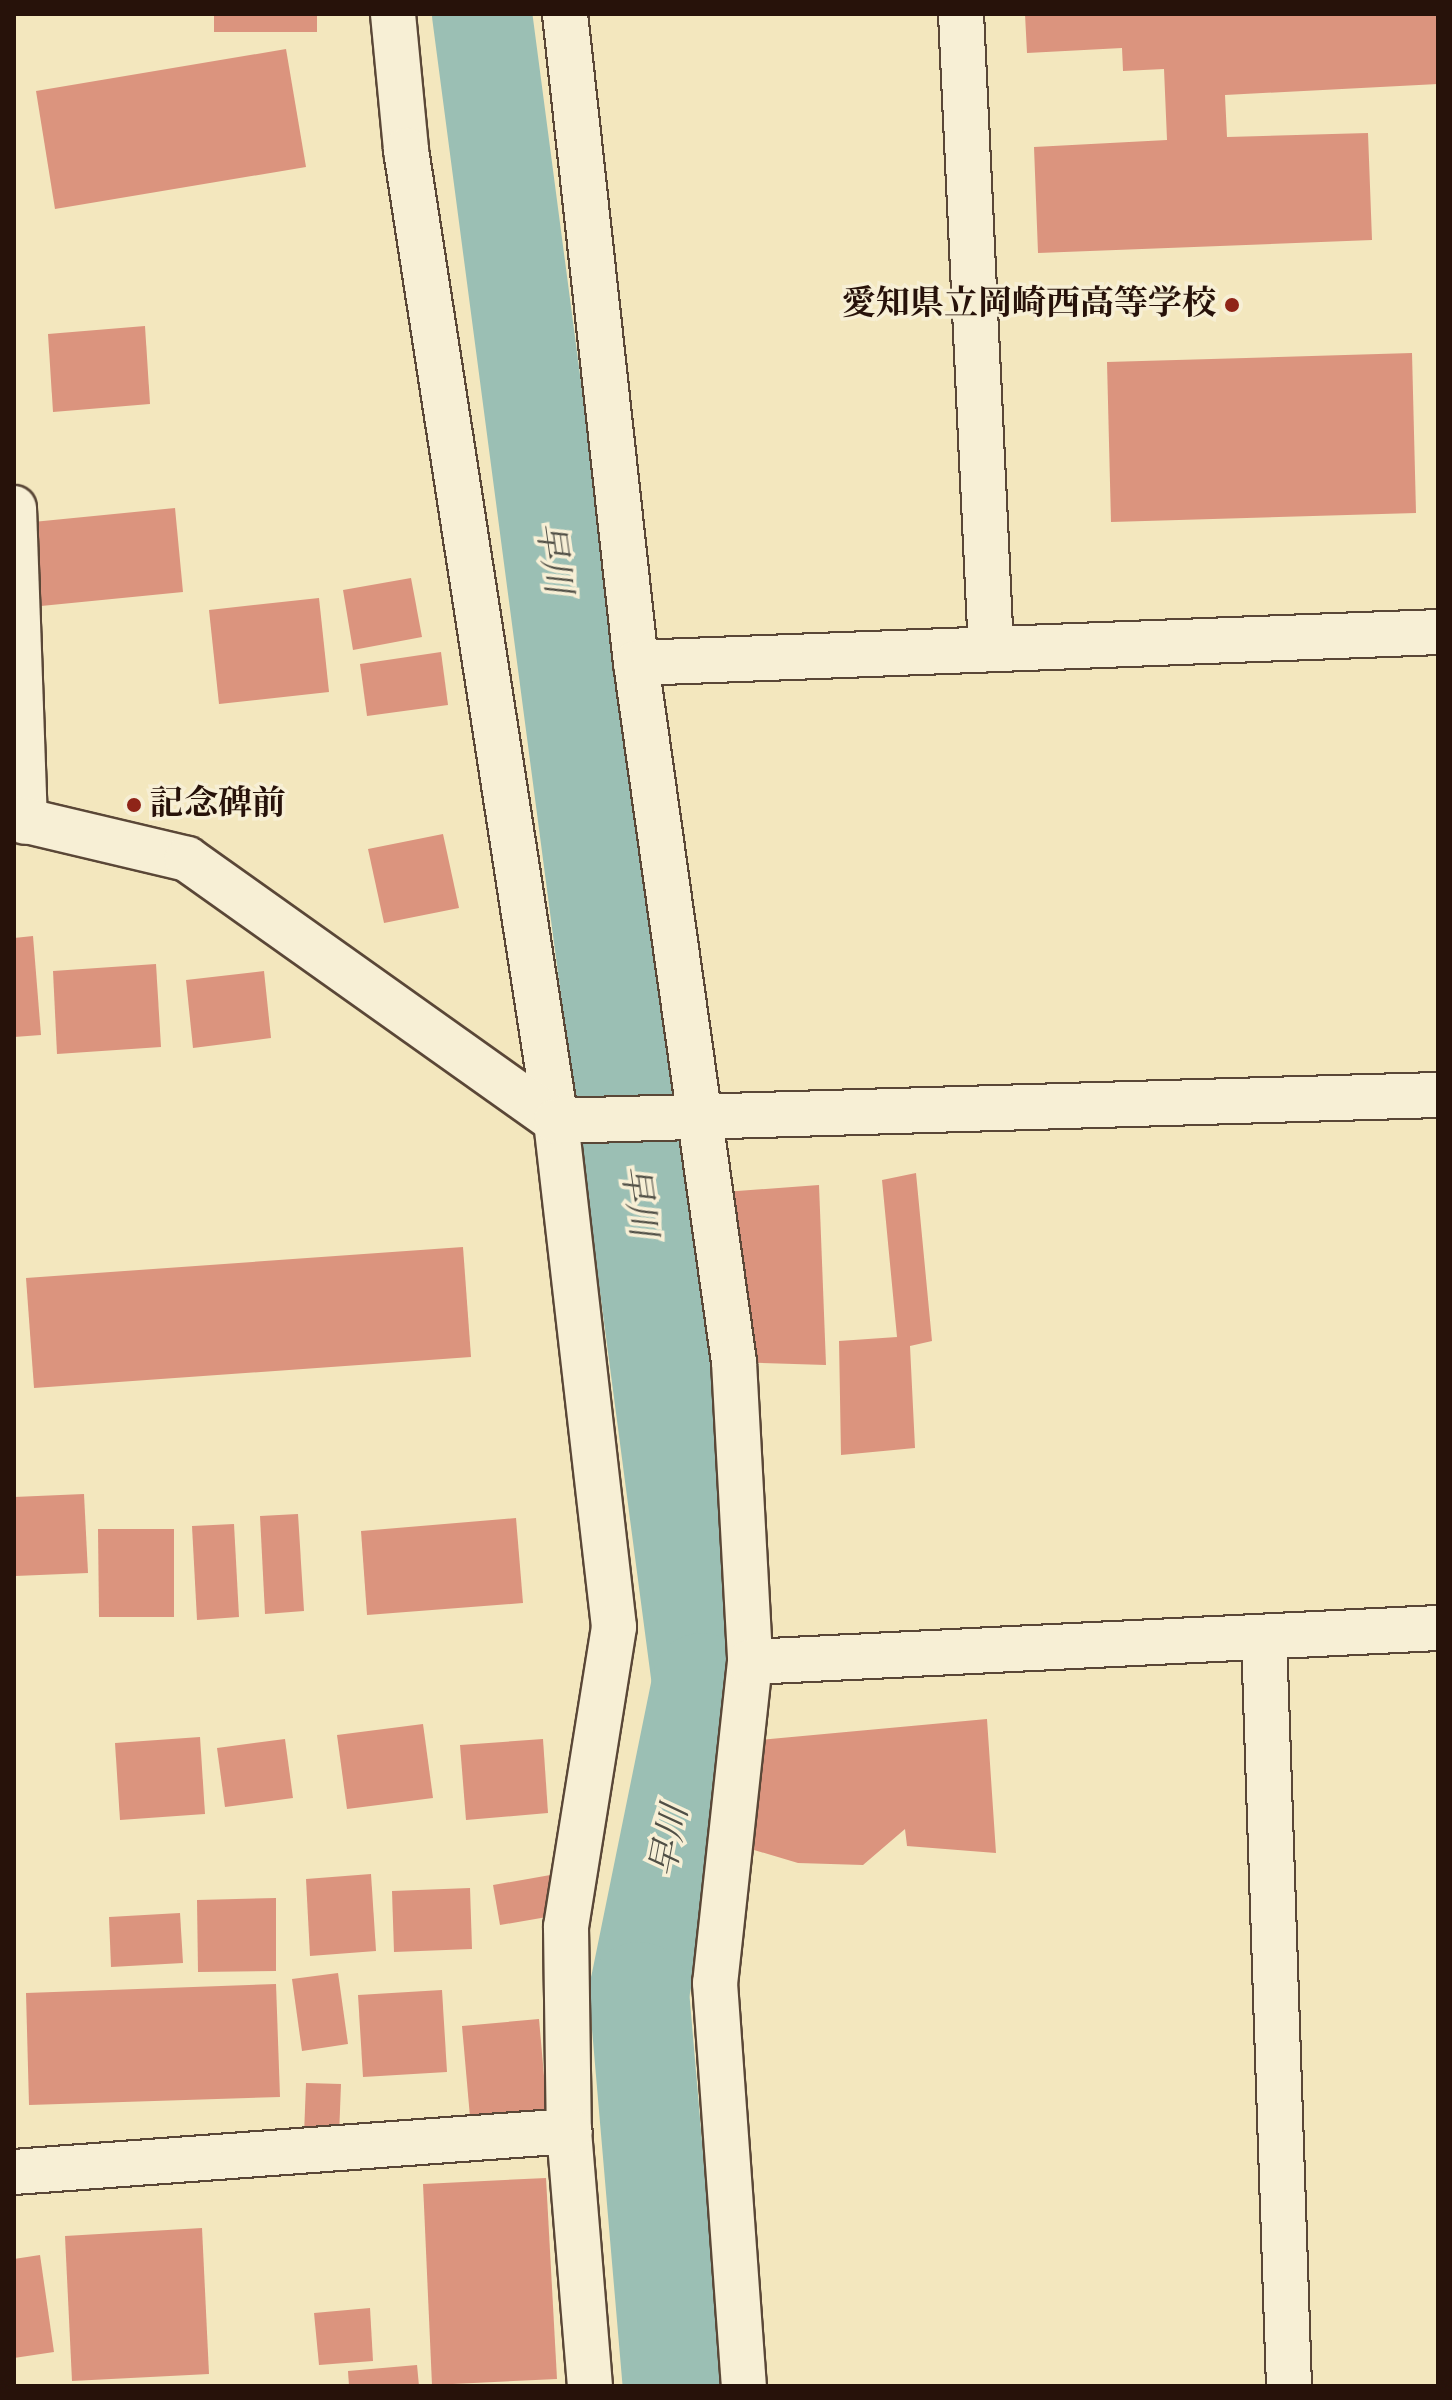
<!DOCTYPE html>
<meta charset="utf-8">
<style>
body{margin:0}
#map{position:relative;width:1452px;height:2400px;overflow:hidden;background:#f3e7be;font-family:"IM FELL DW Pica","Noto Serif JP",serif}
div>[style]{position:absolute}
.river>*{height:100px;margin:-50px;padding:0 50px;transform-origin:50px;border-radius:50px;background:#9bbfb4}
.building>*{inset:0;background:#db947e}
.roads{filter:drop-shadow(2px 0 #5a4737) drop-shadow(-2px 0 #5a4737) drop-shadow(0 2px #5a4737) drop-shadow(0 -2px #5a4737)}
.street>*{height:44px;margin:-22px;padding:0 22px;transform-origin:22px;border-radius:22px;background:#f7efd5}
.secondary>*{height:44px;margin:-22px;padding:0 22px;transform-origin:22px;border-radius:22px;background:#f7efd5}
.dots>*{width:22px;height:22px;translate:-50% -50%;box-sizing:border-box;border:4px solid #f7efd5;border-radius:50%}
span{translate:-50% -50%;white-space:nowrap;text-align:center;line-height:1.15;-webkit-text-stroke:7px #f7efd5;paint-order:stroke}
.poi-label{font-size:34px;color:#27120a;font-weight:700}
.right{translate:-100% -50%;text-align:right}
.left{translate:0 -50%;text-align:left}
.water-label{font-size:36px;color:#504f46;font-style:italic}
.frame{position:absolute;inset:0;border:16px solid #27120a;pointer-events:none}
</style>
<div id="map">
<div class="river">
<i style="left:482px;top:14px;width:1683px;rotate:82.49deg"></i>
<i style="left:702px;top:1683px;width:315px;rotate:101.5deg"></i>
<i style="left:639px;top:1992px;width:395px;rotate:85.1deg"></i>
</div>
<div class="building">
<i style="clip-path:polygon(214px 14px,317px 14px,317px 32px,214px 32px)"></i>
<i style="clip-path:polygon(1025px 14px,1438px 14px,1438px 84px,1225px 95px,1227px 137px,1368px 133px,1372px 240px,1038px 253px,1034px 147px,1167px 140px,1164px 69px,1123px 71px,1122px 48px,1027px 53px)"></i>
<i style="clip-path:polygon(286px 49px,306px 167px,55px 209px,36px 91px)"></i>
<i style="clip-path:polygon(145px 326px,150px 404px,53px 412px,48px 334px)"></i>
<i style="clip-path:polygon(1412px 353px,1416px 513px,1111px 522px,1107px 362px)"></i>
<i style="clip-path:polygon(175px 508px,183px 592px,41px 606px,33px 522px)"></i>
<i style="clip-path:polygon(411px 578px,422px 637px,353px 650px,343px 590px)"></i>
<i style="clip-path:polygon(319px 598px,329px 692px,219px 704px,209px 610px)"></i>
<i style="clip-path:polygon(441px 652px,448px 705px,367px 716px,360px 664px)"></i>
<i style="clip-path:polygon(443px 834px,459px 908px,384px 923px,368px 849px)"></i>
<i style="clip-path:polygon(33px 936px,41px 1035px,14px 1037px,14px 938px)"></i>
<i style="clip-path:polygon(156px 964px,161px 1047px,57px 1054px,53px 971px)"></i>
<i style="clip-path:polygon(264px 971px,271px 1038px,193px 1048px,186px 980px)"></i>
<i style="clip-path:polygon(916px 1173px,932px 1341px,910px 1346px,915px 1448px,841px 1455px,839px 1341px,897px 1337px,882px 1180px)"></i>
<i style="clip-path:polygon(819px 1185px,826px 1365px,734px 1362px,724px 1192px)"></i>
<i style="clip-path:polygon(463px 1247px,471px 1357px,34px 1388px,26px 1278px)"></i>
<i style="clip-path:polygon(84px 1494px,88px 1573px,15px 1576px,14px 1497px)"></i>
<i style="clip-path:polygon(298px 1514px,304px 1611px,265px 1614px,260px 1516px)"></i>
<i style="clip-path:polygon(516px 1518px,523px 1603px,367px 1615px,361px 1531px)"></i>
<i style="clip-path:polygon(234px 1524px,239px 1617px,197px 1620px,192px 1526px)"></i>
<i style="clip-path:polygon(98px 1529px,174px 1529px,174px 1617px,99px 1617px)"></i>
<i style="clip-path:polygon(987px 1719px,996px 1853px,907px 1846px,905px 1829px,863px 1865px,798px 1863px,754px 1850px,760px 1740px)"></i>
<i style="clip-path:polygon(423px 1724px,433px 1798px,347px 1809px,337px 1735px)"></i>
<i style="clip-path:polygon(200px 1737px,205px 1814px,120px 1820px,115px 1743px)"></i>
<i style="clip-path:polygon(285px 1739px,293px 1798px,225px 1807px,217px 1748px)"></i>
<i style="clip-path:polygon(543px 1739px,548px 1813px,466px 1820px,460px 1745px)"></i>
<i style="clip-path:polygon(371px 1874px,376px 1951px,310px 1956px,306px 1879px)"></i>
<i style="clip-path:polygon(556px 1874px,564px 1914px,500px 1925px,493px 1885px)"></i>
<i style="clip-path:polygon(470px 1888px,472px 1949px,394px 1952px,392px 1891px)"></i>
<i style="clip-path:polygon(276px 1898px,276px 1971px,198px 1972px,197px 1900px)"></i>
<i style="clip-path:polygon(180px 1913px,183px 1963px,111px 1967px,109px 1917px)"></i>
<i style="clip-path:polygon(338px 1973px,348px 2044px,302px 2051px,292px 1979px)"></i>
<i style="clip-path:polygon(276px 1984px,280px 2097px,29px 2105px,26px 1993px)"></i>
<i style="clip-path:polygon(442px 1990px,447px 2072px,363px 2077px,358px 1995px)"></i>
<i style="clip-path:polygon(539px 2019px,547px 2110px,470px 2117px,462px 2026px)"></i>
<i style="clip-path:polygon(306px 2083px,341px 2084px,339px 2136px,304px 2135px)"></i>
<i style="clip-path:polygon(546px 2178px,557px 2379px,432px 2385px,423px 2184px)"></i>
<i style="clip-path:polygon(202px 2228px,209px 2374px,72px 2381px,65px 2236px)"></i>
<i style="clip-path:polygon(40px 2255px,54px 2352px,14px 2358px,14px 2259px)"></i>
<i style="clip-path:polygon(370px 2308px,373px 2361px,319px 2365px,314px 2313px)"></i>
<i style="clip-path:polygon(417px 2365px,419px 2386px,349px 2386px,348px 2371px)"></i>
</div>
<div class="roads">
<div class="street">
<i style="left:393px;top:14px;width:137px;rotate:84.5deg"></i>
<i style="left:406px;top:150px;width:983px;rotate:81.22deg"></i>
<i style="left:556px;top:1121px;width:509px;rotate:83.46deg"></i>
<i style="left:614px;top:1627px;width:304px;rotate:99.1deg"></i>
<i style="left:566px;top:1927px;width:204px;rotate:89.2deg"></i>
<i style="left:569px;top:2131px;width:256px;rotate:85.3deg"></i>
<i style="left:565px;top:14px;width:653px;rotate:83.76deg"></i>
<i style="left:636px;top:663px;width:706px;rotate:82.02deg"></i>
<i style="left:734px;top:1362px;width:300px;rotate:86.9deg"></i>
<i style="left:750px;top:1662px;width:323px;rotate:96.2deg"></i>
<i style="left:715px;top:1983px;width:404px;rotate:85.9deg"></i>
<i style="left:961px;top:14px;width:636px;rotate:87.3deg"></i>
<i style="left:14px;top:508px;width:314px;rotate:88deg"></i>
<i style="left:636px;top:663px;width:803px;rotate:-2.21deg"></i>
<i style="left:1264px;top:1637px;width:749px;rotate:88.09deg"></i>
<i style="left:750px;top:1662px;width:689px;rotate:-2.83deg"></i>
<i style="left:14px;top:2172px;width:557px;rotate:-4.22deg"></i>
</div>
<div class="secondary">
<i style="left:14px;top:818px;width:178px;rotate:13.3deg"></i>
<i style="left:187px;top:859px;width:453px;rotate:35.4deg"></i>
<i style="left:556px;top:1121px;width:882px;rotate:-1.69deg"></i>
</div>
</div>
<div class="dots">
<i style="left:1232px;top:305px;background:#8f2418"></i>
<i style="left:134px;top:805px;background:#8f2418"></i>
</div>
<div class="poi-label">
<span class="right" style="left:1216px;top:305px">愛知県立岡崎西高等学校</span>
<span class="left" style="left:150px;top:805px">記念碑前</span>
</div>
<div class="water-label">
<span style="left:553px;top:558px;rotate:82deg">早川</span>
<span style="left:638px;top:1201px;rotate:82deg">早川</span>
<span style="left:670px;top:1841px;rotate:-79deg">早川</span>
</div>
<div class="frame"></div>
</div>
